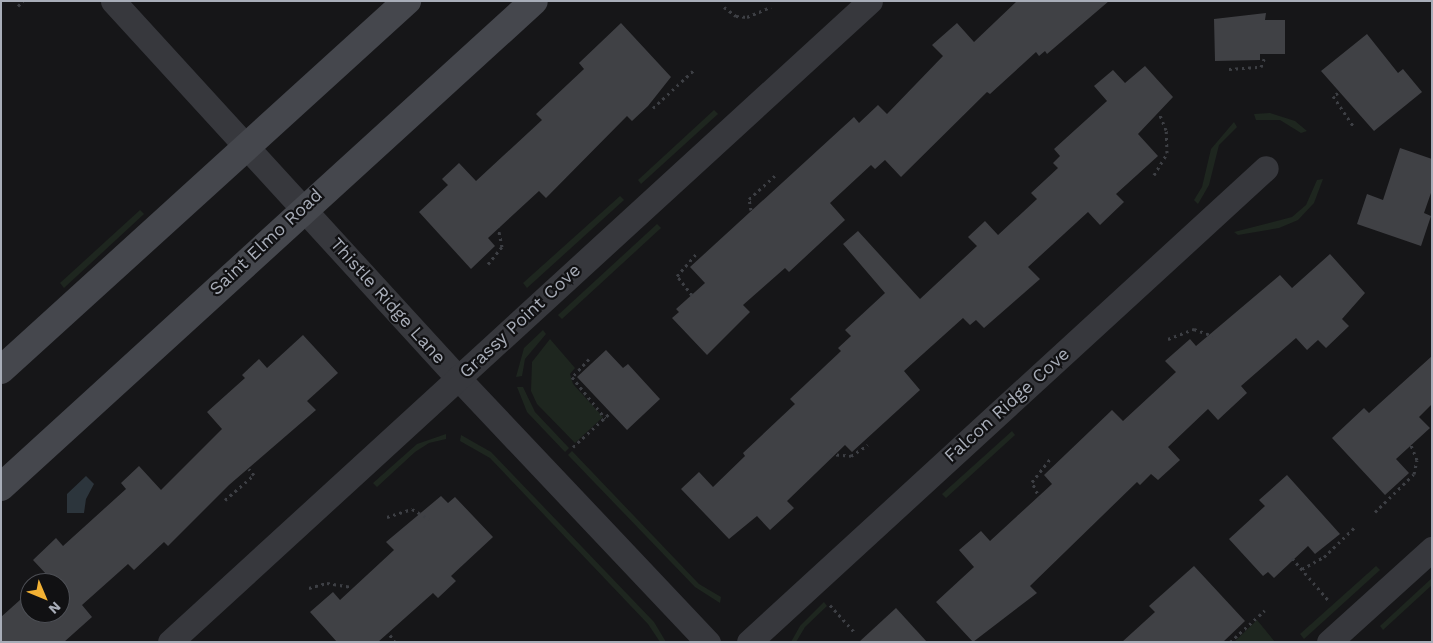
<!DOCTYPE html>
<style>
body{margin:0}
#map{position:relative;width:1433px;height:643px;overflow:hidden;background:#161618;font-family:"Work Sans",sans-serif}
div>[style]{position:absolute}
.green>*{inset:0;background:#1e261f}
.water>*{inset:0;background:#2c353c}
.building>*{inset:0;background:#404145}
.path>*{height:3px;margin-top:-1.5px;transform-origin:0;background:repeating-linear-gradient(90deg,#3d3f44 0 2.5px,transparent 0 6.5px)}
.street>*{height:25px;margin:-12.5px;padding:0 12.5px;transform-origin:12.5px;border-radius:12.5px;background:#37383d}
.secondary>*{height:28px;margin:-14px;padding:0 14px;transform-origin:14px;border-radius:14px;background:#45474d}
span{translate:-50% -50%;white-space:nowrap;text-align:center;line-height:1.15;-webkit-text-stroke:4.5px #111113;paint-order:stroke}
.street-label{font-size:18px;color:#a8adb8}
.frame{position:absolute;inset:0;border:2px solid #a8adb8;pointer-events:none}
.north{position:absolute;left:20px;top:573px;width:50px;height:50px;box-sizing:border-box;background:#111113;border:1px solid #4d4f55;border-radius:50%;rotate:135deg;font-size:14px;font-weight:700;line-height:20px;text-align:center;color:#a8adb8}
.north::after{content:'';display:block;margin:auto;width:18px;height:22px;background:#f2b134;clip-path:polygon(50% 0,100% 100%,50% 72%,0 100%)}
</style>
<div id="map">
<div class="green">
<i style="clip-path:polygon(714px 110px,718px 114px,641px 184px,638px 180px)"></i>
<i style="clip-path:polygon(1270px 113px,1295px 121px,1307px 131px,1301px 133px,1280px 120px,1256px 120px,1254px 114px)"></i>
<i style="clip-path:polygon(1234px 122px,1237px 127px,1219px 145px,1209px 185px,1198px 204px,1194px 200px,1202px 187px,1211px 149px)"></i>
<i style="clip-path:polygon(1323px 179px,1314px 203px,1298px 220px,1279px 228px,1238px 235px,1234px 232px,1292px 217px,1306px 205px,1317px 180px)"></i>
<i style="clip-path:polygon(620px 196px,624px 200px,527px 288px,523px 283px)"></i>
<i style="clip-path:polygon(140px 210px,144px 214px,64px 288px,60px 283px)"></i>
<i style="clip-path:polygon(657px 224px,661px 228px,562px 319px,558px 315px)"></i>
<i style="clip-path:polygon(543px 330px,546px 334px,525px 359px,522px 376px,516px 377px,524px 348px)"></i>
<i style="clip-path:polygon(550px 339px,575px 368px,570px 374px,573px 384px,603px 417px,575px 443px,537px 404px,531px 391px,532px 362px)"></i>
<i style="clip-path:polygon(517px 387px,523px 387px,535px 412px,569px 448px,565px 452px,527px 412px)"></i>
<i style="clip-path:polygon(1012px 431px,1015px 435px,946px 498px,942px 494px)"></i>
<i style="clip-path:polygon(446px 434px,446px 439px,429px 443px,415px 452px,377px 487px,373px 483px,417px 444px)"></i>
<i style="clip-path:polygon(461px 435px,491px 452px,654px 622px,666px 642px,660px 642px,648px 624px,490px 458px,460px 441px)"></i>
<i style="clip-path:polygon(572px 451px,699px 584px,721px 597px,720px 603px,695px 587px,568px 455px)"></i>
<i style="clip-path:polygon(1376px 566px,1380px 570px,1304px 639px,1300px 634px)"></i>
<i style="clip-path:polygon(1432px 578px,1432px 585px,1383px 630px,1380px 626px)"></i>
<i style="clip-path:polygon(824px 602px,827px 606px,805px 627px,796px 642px,791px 642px,800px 626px)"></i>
<i style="clip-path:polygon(1257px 620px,1275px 642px,1234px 642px)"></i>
</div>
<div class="water">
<i style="clip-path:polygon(86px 476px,94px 484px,86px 499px,84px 513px,67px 513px,67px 494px)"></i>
</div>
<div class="building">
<i style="clip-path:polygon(1017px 1px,1109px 1px,1047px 54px,1045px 51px,1039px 56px,1036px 52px,990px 94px,987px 92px,901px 177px,885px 160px,875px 169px,871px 165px,830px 203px,845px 220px,789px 272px,785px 268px,743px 305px,750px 312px,707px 355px,672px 318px,679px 312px,676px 309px,705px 283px,690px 267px,854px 117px,859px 123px,878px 105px,887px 114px,943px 56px,932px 45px,957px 23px,974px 42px)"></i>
<i style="clip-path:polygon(1266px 13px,1265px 20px,1285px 20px,1285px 54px,1260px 54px,1260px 60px,1215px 61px,1214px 19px)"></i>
<i style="clip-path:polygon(621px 23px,671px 77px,648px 106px,632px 121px,627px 116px,546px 198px,539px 191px,488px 238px,495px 246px,471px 269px,419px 212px,448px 185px,442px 179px,459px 163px,476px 181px,542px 120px,536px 114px,584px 69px,579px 63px)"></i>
<i style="clip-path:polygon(1367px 34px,1398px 73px,1403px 69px,1422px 92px,1374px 131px,1321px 71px)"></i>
<i style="clip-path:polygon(1145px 66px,1173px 97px,1138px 134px,1158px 156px,1116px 194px,1124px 202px,1100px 225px,1088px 212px,1028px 267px,1040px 279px,984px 328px,976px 320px,970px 325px,963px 318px,904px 371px,920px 390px,852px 452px,845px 445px,787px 501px,794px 508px,770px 530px,757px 516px,729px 539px,681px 489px,699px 472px,713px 487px,745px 456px,743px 453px,795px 404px,790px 399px,841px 351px,838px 348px,851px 336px,845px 330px,885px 293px,843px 244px,858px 231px,920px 299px,977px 246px,968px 237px,985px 221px,998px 235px,1037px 199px,1031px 193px,1058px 168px,1053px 163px,1060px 156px,1054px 149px,1107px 101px,1094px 86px,1113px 70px,1125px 83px)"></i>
<i style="clip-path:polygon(1400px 148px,1432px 159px,1432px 190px,1424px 213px,1431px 216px,1421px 246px,1357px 224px,1367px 194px,1383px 200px)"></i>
<i style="clip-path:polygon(1330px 254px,1365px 293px,1342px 319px,1349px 326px,1326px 348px,1318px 340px,1307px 350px,1296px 338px,1241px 386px,1247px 393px,1218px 420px,1208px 409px,1168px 447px,1180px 460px,1158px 480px,1151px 474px,1140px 485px,1137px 482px,1030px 586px,1037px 593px,973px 642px,936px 602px,974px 567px,959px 550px,981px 531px,990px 541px,1052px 484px,1044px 475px,1112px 410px,1123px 421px,1176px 372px,1165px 361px,1190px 339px,1196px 346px,1280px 275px,1292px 288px)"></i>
<i style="clip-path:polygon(303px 335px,338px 373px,307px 401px,316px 410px,229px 485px,168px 546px,164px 542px,134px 570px,128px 564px,82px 605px,92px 617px,64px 642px,1px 642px,1px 617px,30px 591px,30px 613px,60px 613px,60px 583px,38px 583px,47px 575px,33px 560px,56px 538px,63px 546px,126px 489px,121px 483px,139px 466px,161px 490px,222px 429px,207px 412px,245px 378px,242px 375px,259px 359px,267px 368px)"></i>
<i style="clip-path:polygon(606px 350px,623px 368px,628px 364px,660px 399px,627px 430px,577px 377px)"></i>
<i style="clip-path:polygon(1432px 356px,1432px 404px,1419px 417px,1430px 428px,1396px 459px,1409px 473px,1385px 495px,1332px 438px,1364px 408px,1369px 413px)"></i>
<i style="clip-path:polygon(1287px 475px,1340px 534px,1315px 554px,1308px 546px,1274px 578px,1268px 572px,1263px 576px,1229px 539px,1265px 506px,1259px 500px)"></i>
<i style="clip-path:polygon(441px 496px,448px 503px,455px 497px,493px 537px,451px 576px,456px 581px,438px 598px,433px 593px,378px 642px,337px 642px,310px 612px,333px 592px,340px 600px,394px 550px,386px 542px)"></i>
<i style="clip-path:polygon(1194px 566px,1245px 621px,1223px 642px,1122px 642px,1155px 612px,1149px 606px)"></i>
<i style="clip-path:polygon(896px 608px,927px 642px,859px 642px)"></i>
</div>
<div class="path">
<i style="left:18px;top:6px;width:7px;rotate:-45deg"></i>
<i style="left:724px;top:7px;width:15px;rotate:37deg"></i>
<i style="left:736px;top:16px;width:11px;rotate:5deg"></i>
<i style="left:747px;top:17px;width:26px;rotate:-23deg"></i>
<i style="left:1229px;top:69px;width:32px;rotate:-4deg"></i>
<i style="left:1261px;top:67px;width:9px;rotate:-69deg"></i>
<i style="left:1338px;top:93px;width:6px;rotate:149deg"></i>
<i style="left:1333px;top:96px;width:37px;rotate:56deg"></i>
<i style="left:653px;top:108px;width:56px;rotate:-42.8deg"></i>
<i style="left:1154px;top:175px;width:26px;rotate:-59deg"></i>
<i style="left:1167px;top:153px;width:23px;rotate:-92deg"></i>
<i style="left:1166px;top:130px;width:16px;rotate:-112deg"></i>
<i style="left:751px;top:210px;width:11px;rotate:-100deg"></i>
<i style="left:749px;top:199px;width:36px;rotate:-42deg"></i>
<i style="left:488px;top:264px;width:22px;rotate:-51deg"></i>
<i style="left:502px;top:247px;width:20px;rotate:-101deg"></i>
<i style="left:692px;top:295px;width:24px;rotate:-128deg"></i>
<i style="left:677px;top:276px;width:30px;rotate:-49deg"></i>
<i style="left:1168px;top:339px;width:28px;rotate:-21deg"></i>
<i style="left:1194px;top:329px;width:20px;rotate:20deg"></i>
<i style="left:589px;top:359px;width:25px;rotate:133deg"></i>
<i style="left:572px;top:377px;width:53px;rotate:51.2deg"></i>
<i style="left:573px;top:447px;width:50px;rotate:-42.6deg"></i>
<i style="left:830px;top:454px;width:21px;rotate:5deg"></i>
<i style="left:851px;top:456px;width:20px;rotate:-33deg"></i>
<i style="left:1040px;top:499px;width:19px;rotate:-115deg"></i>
<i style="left:1032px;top:482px;width:31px;rotate:-52deg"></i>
<i style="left:225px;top:500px;width:38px;rotate:-41deg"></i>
<i style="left:254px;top:475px;width:8px;rotate:-130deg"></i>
<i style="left:1375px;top:512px;width:54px;rotate:-44.3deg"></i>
<i style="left:1414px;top:474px;width:14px;rotate:-78deg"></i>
<i style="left:1417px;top:460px;width:18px;rotate:-112deg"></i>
<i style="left:387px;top:517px;width:26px;rotate:-18deg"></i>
<i style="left:412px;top:509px;width:20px;rotate:30deg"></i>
<i style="left:1292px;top:558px;width:58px;rotate:49.2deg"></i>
<i style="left:1302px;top:569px;width:25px;rotate:-29deg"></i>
<i style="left:1324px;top:557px;width:45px;rotate:-44.1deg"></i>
<i style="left:309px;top:588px;width:19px;rotate:-16deg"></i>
<i style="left:327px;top:583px;width:25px;rotate:9deg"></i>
<i style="left:830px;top:605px;width:36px;rotate:48deg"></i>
<i style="left:390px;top:635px;width:9px;rotate:54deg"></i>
<i style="left:1230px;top:642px;width:47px;rotate:-42.4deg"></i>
</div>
<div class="street">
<i style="left:113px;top:1px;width:511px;rotate:47.54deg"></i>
<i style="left:458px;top:378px;width:364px;rotate:46.6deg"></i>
<i style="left:170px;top:642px;width:949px;rotate:-42.48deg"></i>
<i style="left:749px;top:642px;width:701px;rotate:-42.52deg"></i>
<i style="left:1329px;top:642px;width:139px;rotate:-42.1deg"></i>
</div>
<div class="secondary">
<i style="left:1px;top:370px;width:549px;rotate:-42.27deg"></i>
<i style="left:1px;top:487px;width:721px;rotate:-42.36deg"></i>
</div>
<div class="street-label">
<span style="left:266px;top:242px;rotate:-43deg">Saint Elmo Road</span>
<span style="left:388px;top:301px;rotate:48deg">Thistle Ridge Lane</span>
<span style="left:520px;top:321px;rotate:-43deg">Grassy Point Cove</span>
<span style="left:1007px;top:405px;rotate:-42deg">Falcon Ridge Cove</span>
</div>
<div class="frame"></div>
<div class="north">N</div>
</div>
